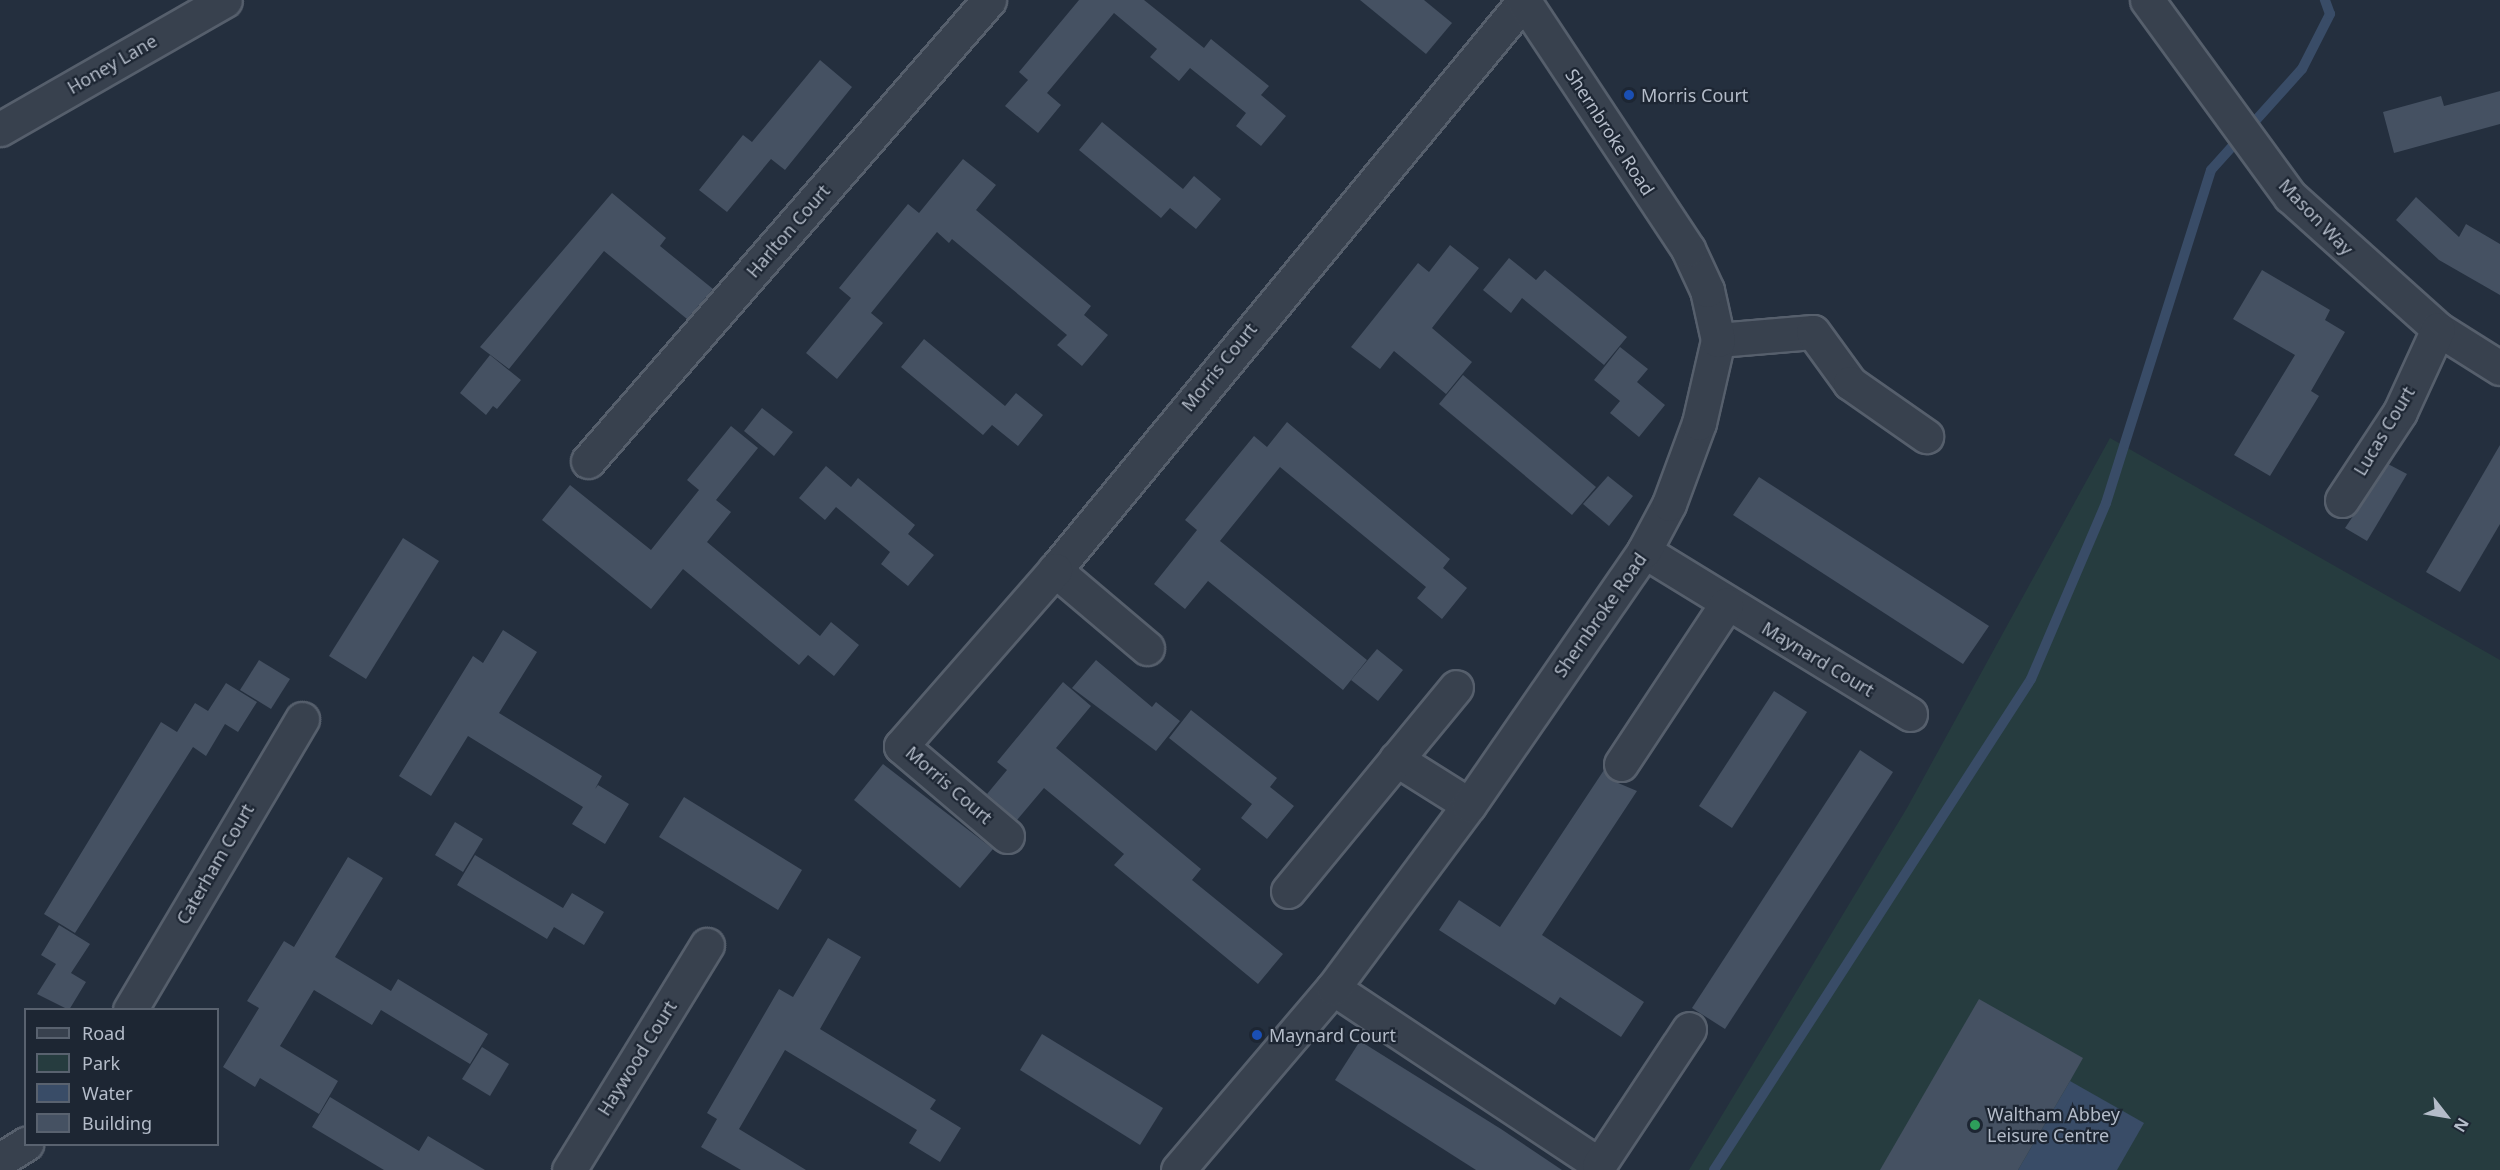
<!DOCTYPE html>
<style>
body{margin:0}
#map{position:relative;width:2500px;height:1170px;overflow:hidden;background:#242f3e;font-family:"Noto Sans",sans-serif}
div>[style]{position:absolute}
.green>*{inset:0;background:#263c3f}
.water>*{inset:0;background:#394c67}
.stream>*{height:10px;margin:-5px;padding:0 5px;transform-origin:5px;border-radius:5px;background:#394c67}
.building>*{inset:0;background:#455162}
.roads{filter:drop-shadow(2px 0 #565f6c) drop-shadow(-2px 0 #565f6c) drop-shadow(0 2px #565f6c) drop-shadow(0 -2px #565f6c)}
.minor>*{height:33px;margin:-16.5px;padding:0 16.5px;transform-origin:16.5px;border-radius:16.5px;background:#38414e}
.tertiary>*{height:33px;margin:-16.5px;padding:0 16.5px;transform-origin:16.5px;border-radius:16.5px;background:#38414e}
.dots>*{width:16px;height:16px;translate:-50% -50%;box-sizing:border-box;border:3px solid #1d2633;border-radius:50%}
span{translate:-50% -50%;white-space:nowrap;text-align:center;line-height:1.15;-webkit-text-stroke:4.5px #1d2633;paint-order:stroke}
.street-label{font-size:18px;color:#b4bcc9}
.poi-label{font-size:18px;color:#b4bcc9}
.left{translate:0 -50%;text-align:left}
.legend{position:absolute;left:24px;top:1008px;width:195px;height:138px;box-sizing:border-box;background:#1d2633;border:2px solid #59626f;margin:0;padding:8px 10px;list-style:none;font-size:18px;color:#b4bcc9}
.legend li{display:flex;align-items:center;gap:12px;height:30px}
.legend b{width:30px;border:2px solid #59626f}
.north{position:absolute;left:2416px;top:1086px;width:60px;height:60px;-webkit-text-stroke:4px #1d2633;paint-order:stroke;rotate:121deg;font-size:16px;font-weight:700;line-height:24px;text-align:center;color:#b4bcc9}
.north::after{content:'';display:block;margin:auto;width:21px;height:27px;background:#b4bcc9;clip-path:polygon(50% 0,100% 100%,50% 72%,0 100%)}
</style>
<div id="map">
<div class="green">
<i style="clip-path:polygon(2110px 438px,2500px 660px,2500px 1170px,1689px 1170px,1907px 808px)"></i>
</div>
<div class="water">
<i style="clip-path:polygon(2070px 1081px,2144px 1123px,2117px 1170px,2018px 1170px)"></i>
</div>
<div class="stream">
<i style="left:1714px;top:1170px;width:584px;rotate:-57.15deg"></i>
<i style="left:2031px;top:679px;width:191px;rotate:-66.9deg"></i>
<i style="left:2106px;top:503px;width:349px;rotate:-72.5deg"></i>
<i style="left:2211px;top:170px;width:136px;rotate:-48deg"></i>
<i style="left:2302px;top:69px;width:62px;rotate:-63deg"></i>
<i style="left:2330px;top:14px;width:15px;rotate:-110deg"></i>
</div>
<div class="building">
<i style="clip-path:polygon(1079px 0,1144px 0,1204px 48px,1211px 39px,1269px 86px,1261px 95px,1286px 116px,1261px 146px,1236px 126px,1246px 113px,1190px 68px,1179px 81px,1150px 57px,1157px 49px,1114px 13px,1047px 93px,1061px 105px,1038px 133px,1005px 106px,1028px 80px,1019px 72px)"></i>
<i style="clip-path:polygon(1360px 0,1424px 0,1452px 23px,1426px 54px)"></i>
<i style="clip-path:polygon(820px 60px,852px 87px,785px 170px,771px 159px,727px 212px,699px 190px,743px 135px,752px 142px)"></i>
<i style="clip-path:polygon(2500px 91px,2500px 124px,2394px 153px,2383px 112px,2441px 96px,2444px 106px)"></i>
<i style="clip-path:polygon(1102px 122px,1183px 189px,1194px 176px,1221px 199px,1196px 229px,1170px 208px,1161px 218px,1079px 150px)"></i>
<i style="clip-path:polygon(963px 159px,996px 185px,976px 210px,1091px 306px,1084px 315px,1108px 335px,1082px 366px,1057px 345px,1067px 335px,952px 239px,949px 243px,937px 232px,871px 313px,883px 323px,837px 379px,806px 353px,851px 298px,839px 288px,908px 204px,919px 213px)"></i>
<i style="clip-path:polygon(612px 193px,666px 238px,660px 246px,713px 289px,687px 319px,604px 251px,509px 369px,480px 347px)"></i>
<i style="clip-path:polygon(2416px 197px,2459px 237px,2466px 224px,2500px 244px,2500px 295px,2439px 260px,2396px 220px)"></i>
<i style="clip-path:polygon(1450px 245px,1479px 268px,1432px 328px,1472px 362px,1446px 394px,1394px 351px,1380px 369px,1351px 347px,1418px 263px,1429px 272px)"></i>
<i style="clip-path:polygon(1509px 258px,1536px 280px,1545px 270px,1627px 337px,1604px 365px,1522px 298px,1511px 313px,1483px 290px)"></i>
<i style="clip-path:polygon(2262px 270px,2330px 310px,2325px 320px,2345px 332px,2311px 391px,2319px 396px,2270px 476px,2234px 455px,2295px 355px,2233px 319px)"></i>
<i style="clip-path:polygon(924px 339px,1005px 406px,1016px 393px,1043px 415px,1018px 446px,992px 425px,983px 435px,901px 367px)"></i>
<i style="clip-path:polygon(1620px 347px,1648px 369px,1637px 382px,1665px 405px,1639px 437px,1610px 413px,1620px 401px,1594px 380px)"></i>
<i style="clip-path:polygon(490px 355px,521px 380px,497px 409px,493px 406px,486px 415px,460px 393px)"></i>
<i style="clip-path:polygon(1463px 375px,1596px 487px,1572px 515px,1439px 404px)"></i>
<i style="clip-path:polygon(762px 408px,793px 432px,774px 456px,744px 431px)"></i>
<i style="clip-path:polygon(1287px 422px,1450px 559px,1443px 568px,1467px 588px,1442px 619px,1417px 598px,1426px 587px,1280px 467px,1220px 541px,1367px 660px,1343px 690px,1208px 581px,1185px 609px,1154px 584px,1197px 530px,1185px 520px,1254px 436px,1267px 447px)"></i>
<i style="clip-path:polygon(731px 426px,758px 448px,716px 500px,731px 512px,707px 542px,820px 636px,831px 622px,859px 645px,834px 676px,808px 655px,799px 665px,683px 569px,651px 609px,542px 520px,570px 485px,651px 550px,699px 490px,687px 480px)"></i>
<i style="clip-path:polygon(2500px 445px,2500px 524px,2460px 592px,2426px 572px)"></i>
<i style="clip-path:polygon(2388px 464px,2407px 474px,2367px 541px,2345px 528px)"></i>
<i style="clip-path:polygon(826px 466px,851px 487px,858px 478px,915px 525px,908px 534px,934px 555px,908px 586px,881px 564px,890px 552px,836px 507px,825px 520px,799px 498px)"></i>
<i style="clip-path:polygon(1608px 476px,1633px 496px,1609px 526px,1583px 504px)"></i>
<i style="clip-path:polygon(1759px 477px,1989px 626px,1963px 664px,1733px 515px)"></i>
<i style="clip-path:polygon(403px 538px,439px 561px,366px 679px,329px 656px)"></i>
<i style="clip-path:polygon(503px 630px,537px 652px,499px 713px,602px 776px,595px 789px,598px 785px,629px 804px,605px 844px,572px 824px,583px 807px,468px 736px,431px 796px,399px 776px,473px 656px,483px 663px)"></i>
<i style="clip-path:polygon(1377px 649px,1403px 670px,1378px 701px,1351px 680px)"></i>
<i style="clip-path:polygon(259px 660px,290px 679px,271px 709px,240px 690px)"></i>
<i style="clip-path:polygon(1096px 660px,1152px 707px,1156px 702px,1180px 721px,1156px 751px,1072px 688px)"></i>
<i style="clip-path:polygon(1063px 682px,1091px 706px,1056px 748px,1201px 869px,1192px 880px,1283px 954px,1258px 984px,1114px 865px,1124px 854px,1044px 788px,1017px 820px,987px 794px,1007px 770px,997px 762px)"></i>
<i style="clip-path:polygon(226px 683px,257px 702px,238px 732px,225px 724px,206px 756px,193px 747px,75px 933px,44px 914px,161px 722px,177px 732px,195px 703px,208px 711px)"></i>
<i style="clip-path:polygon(1774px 691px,1807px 712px,1732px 828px,1699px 806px)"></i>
<i style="clip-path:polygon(1191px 710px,1277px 778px,1270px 787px,1294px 806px,1267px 839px,1241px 818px,1252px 804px,1169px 738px)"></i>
<i style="clip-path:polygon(1860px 750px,1893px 772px,1725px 1029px,1692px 1008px)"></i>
<i style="clip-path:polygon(883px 764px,993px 849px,960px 888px,854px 800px)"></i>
<i style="clip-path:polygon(1604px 770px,1611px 780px,1637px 791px,1542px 935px,1644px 1002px,1621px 1037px,1560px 997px,1555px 1005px,1439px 930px,1459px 900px,1500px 927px)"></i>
<i style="clip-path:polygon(684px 797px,802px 870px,778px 910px,659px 837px)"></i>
<i style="clip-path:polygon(455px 822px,483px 839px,463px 872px,435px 855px)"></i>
<i style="clip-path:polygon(475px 855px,563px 908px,572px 893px,604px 912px,584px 945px,554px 927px,547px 939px,457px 885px)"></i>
<i style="clip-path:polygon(348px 857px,383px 878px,335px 957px,391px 991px,398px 979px,488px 1034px,470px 1064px,381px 1010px,372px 1025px,314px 990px,280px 1046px,338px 1081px,319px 1114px,260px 1078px,255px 1087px,223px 1067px,259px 1008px,247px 1001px,284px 941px,294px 947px)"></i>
<i style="clip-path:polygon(59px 925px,90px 944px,71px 973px,86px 982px,69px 1010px,37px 994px,56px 964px,41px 955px)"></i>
<i style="clip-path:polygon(828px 938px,861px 957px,820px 1029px,936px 1100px,930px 1109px,961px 1128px,940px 1162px,909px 1143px,917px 1130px,785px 1050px,739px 1129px,806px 1170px,741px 1170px,701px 1147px,717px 1119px,707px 1113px,779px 989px,793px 997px)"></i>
<i style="clip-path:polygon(1979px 999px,2083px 1058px,2070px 1081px,2018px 1170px,1880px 1170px)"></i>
<i style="clip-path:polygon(1042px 1034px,1163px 1108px,1140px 1145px,1020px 1070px)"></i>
<i style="clip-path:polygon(1360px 1041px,1501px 1129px,1562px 1170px,1476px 1170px,1335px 1080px)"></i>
<i style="clip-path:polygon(482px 1047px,509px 1064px,490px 1096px,462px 1079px)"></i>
<i style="clip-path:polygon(330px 1097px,419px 1151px,428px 1136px,485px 1170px,384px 1170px,312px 1127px)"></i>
</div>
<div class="roads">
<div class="minor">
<i style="left:2147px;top:0;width:243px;rotate:53.9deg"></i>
<i style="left:2290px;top:196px;width:199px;rotate:41.9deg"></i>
<i style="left:2438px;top:329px;width:73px;rotate:32.2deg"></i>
<i style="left:1718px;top:340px;width:95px;rotate:-4.8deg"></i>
<i style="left:1813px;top:332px;width:63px;rotate:54deg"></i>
<i style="left:1850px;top:383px;width:93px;rotate:34.9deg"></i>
<i style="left:588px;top:461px;width:611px;rotate:-48.98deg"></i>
<i style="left:2342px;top:500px;width:105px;rotate:-56.6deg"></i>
<i style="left:2400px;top:412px;width:91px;rotate:-65.4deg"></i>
<i style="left:1644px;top:551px;width:312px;rotate:31.5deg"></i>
<i style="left:1147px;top:648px;width:121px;rotate:-139.7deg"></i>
<i style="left:1055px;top:570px;width:737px;rotate:-50.5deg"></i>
<i style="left:1396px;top:759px;width:86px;rotate:32.2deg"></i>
<i style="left:1621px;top:764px;width:191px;rotate:-56.6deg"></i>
<i style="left:1007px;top:836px;width:139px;rotate:-139.7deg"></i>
<i style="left:901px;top:746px;width:234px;rotate:-48.8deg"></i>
<i style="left:1288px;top:891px;width:264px;rotate:-50.5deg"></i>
<i style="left:1333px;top:988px;width:320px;rotate:33.6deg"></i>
<i style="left:1599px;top:1165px;width:163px;rotate:-56.5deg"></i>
<i style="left:130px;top:1010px;width:338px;rotate:-59.4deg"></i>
<i style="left:0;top:1160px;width:31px;rotate:-32deg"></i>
<i style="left:569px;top:1170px;width:264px;rotate:-58.5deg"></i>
<i style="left:1178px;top:1170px;width:239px;rotate:-49.6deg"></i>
<i style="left:1333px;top:988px;width:228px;rotate:-53.4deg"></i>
<i style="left:1469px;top:805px;width:308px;rotate:-55.4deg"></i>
<i style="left:1644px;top:551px;width:53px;rotate:-62deg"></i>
<i style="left:1669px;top:504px;width:86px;rotate:-69.7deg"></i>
<i style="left:1699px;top:423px;width:85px;rotate:-77.1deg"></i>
<i style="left:1718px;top:340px;width:51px;rotate:-102.4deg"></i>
<i style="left:1707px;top:290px;width:45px;rotate:-114.9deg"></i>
<i style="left:1688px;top:249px;width:299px;rotate:-123.5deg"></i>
</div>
<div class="tertiary">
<i style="left:0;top:129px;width:259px;rotate:-29.8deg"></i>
</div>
</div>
<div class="dots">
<i style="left:1629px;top:95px;background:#1a4fb4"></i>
<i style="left:1257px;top:1035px;background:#1a4fb4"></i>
<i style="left:1975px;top:1125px;background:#2e9e5b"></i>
</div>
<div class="street-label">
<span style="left:112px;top:64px;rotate:-30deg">Honey Lane</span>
<span style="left:1610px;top:132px;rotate:57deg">Shernbroke Road</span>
<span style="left:2316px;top:217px;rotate:46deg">Mason Way</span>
<span style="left:788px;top:231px;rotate:-49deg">Harlton Court</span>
<span style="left:1219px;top:367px;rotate:-51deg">Morris Court</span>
<span style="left:2384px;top:431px;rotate:-59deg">Lucas Court</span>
<span style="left:1600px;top:615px;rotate:-55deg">Shernbroke Road</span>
<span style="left:1818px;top:659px;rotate:31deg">Maynard Court</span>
<span style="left:949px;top:785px;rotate:41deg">Morris Court</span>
<span style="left:215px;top:864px;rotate:-60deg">Caterham Court</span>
<span style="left:637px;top:1058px;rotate:-58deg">Haywood Court</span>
</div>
<div class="poi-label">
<span class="left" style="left:1641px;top:95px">Morris Court</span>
<span class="left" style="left:1269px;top:1035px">Maynard Court</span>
<span class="left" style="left:1987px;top:1125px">Waltham Abbey<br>Leisure Centre</span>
</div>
<ul class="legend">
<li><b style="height:8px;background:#38414e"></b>Road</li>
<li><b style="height:16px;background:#263c3f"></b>Park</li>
<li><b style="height:16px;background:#394c67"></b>Water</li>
<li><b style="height:16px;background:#455162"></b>Building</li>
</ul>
<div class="north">N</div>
</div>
